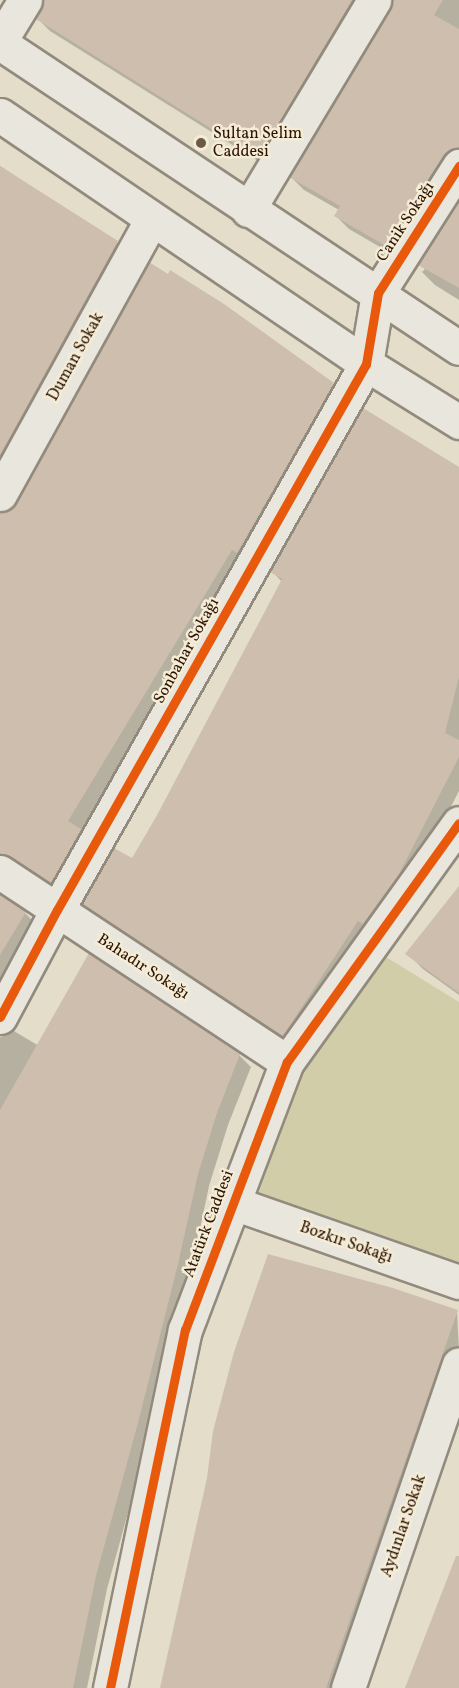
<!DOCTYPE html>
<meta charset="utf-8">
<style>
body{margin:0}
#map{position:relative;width:459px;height:1688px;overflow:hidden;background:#e4ddca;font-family:Vollkorn,serif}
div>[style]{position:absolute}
.green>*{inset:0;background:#d1cda8}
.shadow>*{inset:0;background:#0003}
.building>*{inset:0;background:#cebead}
.roads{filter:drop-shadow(2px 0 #928a7d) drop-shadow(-2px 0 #928a7d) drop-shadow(0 2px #928a7d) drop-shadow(0 -2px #928a7d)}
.minor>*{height:33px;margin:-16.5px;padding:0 16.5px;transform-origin:16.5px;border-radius:16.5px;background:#e9e6dd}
.tertiary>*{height:33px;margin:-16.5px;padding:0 16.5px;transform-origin:16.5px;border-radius:16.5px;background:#e9e6dd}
.secondary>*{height:33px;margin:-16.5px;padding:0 16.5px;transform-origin:16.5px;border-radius:16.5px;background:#e9e6dd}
.cycleway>*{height:9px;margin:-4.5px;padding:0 4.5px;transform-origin:4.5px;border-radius:4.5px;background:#e8590c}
.dots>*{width:16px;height:16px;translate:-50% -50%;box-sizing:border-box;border:3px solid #f4ecd6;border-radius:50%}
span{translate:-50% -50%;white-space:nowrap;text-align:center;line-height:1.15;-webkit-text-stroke:5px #f4ecd6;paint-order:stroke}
.poi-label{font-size:16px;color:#2b1300}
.left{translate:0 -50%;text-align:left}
.street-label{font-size:16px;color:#2b1300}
</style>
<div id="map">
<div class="green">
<i style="clip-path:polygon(386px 957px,459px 1002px,459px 1268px,257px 1197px,301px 1072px)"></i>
</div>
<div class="shadow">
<i style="clip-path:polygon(45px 0,374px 0,271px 169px,50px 31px,37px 18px)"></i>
<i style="clip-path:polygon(394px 0,459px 0,459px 166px,399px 258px,349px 229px,336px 216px,339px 210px,304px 190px,291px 177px,391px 10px)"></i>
<i style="clip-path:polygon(0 166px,117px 243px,129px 254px,0 488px)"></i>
<i style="clip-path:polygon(459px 204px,459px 300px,435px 285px,422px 272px,425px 269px,420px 265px)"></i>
<i style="clip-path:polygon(333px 384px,344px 396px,81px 830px,92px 842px,63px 894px,0 870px,0 514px)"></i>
<i style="clip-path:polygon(459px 472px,459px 791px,409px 888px,295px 1046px,96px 915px,84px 904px,132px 861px,158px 818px,282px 582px,272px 571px)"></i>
<i style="clip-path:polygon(459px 888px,459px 995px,423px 969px,410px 956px)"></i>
<i style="clip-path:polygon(0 896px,25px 913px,37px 925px,0 986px)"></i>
<i style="clip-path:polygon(14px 1031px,39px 1046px,239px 1055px,251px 1067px,228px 1125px,209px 1186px,190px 1276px,149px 1436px,107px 1589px,87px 1688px,0 1688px,0 1037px)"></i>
<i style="clip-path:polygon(457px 1311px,459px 1351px,342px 1688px,162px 1688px)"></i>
</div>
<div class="building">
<i style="clip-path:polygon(44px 0,352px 0,258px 158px,36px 19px)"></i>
<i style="clip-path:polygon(393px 0,443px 0,434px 15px,459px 29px,459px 147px,450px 150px,443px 156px,386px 246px,334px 216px,340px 206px,289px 177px,390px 10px)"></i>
<i style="clip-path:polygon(0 166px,118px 241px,0 455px)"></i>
<i style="clip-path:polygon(459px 201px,459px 288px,418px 265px)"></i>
<i style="clip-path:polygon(149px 262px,168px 274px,170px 270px,224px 304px,334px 383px,237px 553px,232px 550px,68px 821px,81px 829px,51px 883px,10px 856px,0 853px,0 513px,9px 510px,16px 503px)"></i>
<i style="clip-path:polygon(363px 408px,459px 467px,459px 677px,445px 733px,459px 740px,459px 757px,398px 876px,363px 924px,358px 921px,283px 1036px,82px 904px,114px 848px,132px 858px,156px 817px,282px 579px,270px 572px)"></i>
<i style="clip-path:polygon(459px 886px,459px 993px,405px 954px)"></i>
<i style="clip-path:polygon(0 894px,26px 912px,0 955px)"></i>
<i style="clip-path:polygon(89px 953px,240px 1054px,217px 1113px,198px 1174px,178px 1264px,138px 1423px,96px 1576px,73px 1688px,0 1688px,0 1110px)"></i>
<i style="clip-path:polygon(268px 1254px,393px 1288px,458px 1310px,326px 1688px,160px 1688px,207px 1478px,213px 1431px,234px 1352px)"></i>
<i style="clip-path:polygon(456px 1556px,459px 1556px,459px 1688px,405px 1688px)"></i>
</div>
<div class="roads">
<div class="minor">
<i style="left:0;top:41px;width:48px;rotate:-58.6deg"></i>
<i style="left:248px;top:210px;width:245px;rotate:-59deg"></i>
<i style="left:0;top:494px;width:313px;rotate:-61.1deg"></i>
<i style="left:0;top:872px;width:344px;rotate:33.5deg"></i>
<i style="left:0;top:1017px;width:121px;rotate:-62deg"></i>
<i style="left:57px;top:910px;width:627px;rotate:-60.49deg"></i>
<i style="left:366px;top:364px;width:72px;rotate:-80.4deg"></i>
<i style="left:378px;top:293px;width:151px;rotate:-57.5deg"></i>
<i style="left:233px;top:1203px;width:239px;rotate:19.3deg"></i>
<i style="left:348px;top:1688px;width:342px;rotate:-71.1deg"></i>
</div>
<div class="tertiary">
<i style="left:110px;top:1688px;width:366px;rotate:-78.2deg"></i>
<i style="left:185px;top:1330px;width:287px;rotate:-69.2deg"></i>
<i style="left:287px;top:1062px;width:294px;rotate:-54.3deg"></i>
</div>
<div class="secondary">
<i style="left:0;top:43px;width:551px;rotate:33.6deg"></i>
<i style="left:0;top:115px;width:443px;rotate:34.2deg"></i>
<i style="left:366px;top:364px;width:110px;rotate:31.9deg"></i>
</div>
</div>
<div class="cycleway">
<i style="left:0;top:1017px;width:121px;rotate:-62deg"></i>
<i style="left:57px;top:910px;width:627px;rotate:-60.49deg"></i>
<i style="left:366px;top:364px;width:72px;rotate:-80.4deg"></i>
<i style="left:378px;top:293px;width:151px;rotate:-57.5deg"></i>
<i style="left:110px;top:1688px;width:366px;rotate:-78.2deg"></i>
<i style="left:185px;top:1330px;width:287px;rotate:-69.2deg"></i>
<i style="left:287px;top:1062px;width:294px;rotate:-54.3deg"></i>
</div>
<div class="dots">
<i style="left:201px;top:143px;background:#6c5a47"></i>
</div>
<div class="poi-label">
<span class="left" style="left:213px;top:143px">Sultan Selim<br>Caddesi</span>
</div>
<div class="street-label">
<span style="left:406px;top:222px;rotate:-57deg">Canik Sokağı</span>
<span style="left:76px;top:357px;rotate:-61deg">Duman Sokak</span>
<span style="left:187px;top:651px;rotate:-61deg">Sonbahar Sokağı</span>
<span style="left:143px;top:967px;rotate:33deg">Bahadır Sokağı</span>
<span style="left:209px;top:1224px;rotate:-69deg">Atatürk Caddesi</span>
<span style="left:346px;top:1243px;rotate:19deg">Bozkır Sokağı</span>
<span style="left:404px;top:1526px;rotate:-71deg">Aydınlar Sokak</span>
</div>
</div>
